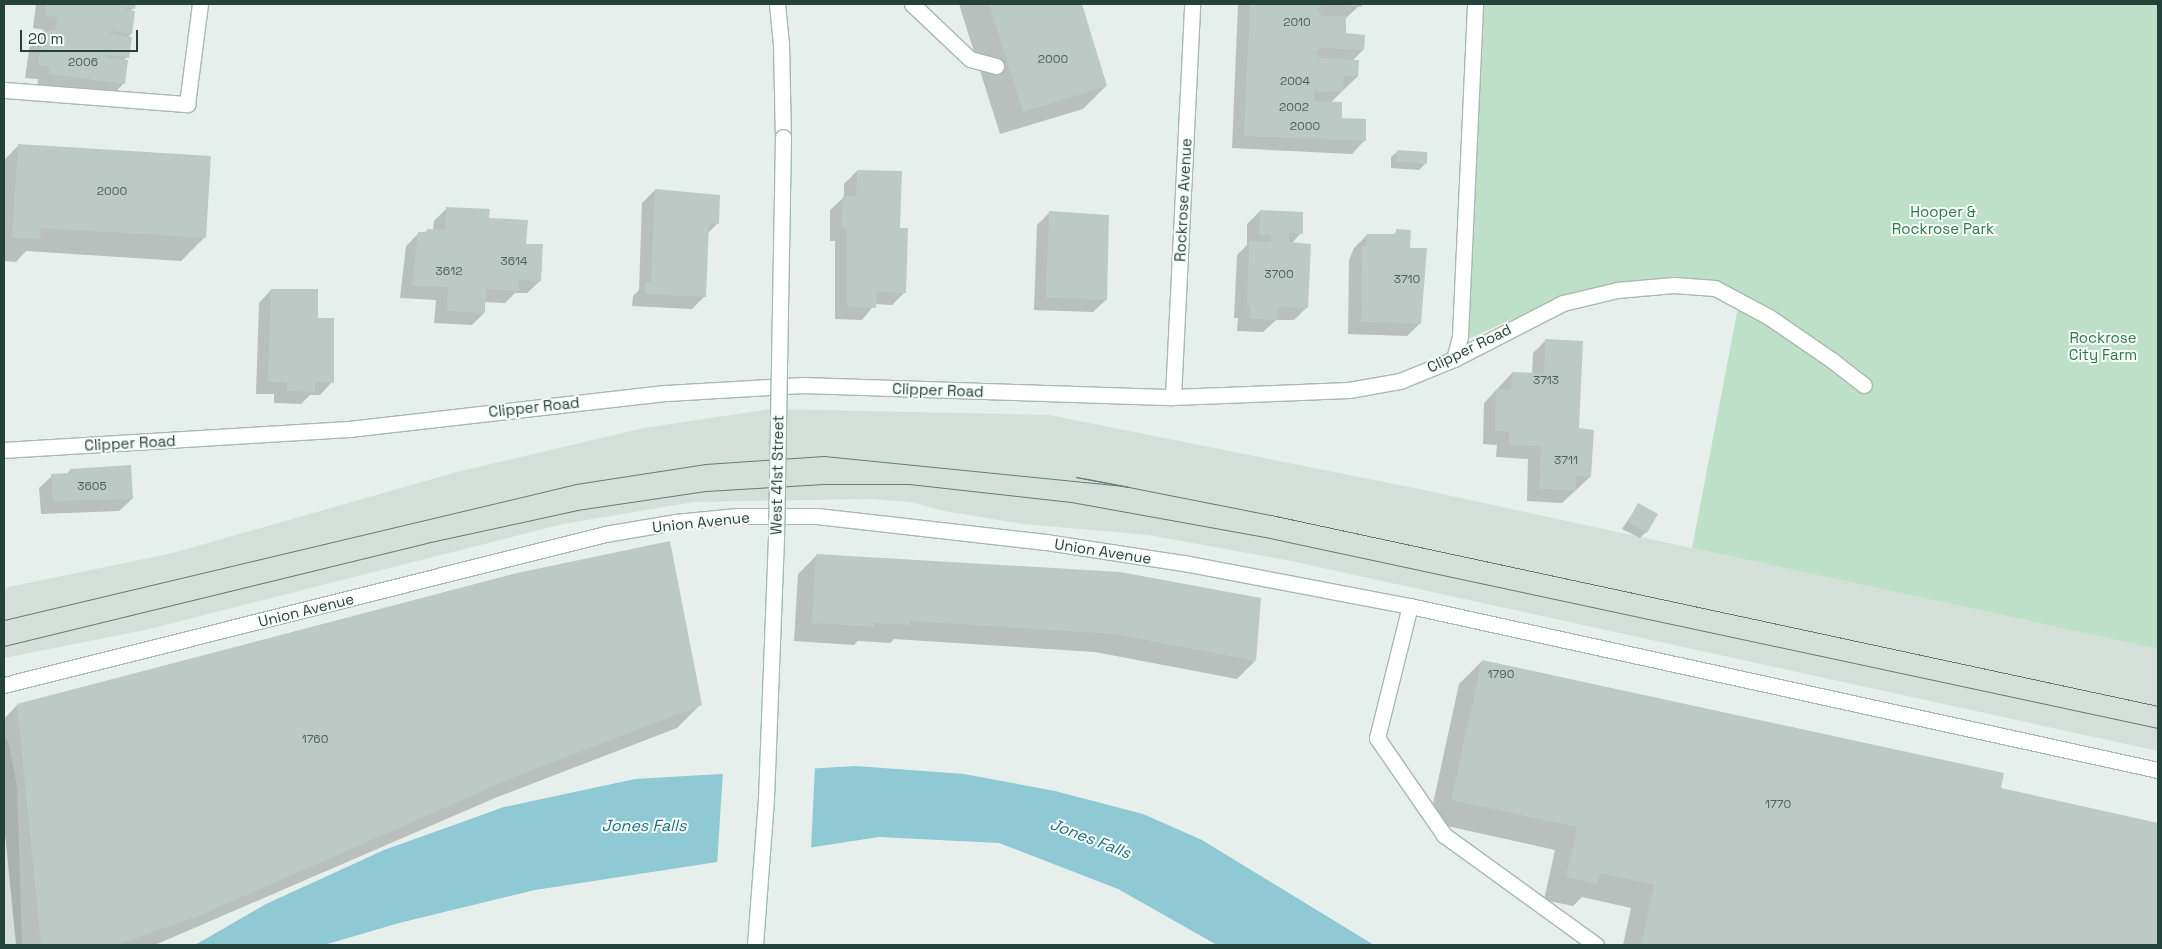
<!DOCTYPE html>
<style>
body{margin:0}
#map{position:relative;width:2162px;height:949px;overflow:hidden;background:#e6efeb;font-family:"Space Grotesk",sans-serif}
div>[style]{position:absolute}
.built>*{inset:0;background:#d4dfda}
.green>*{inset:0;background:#bfe0c8}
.water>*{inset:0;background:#8ec9d4}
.pier>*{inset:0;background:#e6efeb}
.shadow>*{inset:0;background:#0003}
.building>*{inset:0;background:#bbcac4}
.roads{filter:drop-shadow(1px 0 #a8b8b2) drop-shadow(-1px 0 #a8b8b2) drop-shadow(0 1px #a8b8b2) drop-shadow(0 -1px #a8b8b2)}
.service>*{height:15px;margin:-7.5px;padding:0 7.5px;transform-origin:7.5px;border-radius:7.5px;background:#fff}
.minor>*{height:15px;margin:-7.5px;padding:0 7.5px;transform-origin:7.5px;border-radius:7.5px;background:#fff}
.secondary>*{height:15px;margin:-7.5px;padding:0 7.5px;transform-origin:7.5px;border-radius:7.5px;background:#fff}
.tram>*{height:1px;margin:-0.5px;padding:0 0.5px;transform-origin:0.5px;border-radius:0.5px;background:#5f7d75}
.bridges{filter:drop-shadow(1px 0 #a4bbb3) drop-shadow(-1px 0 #a4bbb3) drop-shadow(0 1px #a4bbb3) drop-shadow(0 -1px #a4bbb3)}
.secondary-bridge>*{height:15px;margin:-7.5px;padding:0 7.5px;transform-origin:7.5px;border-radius:7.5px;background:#fff}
span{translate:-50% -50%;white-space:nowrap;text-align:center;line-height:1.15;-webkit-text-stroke:4px #f7fbf9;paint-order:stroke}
.number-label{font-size:12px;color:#4a645c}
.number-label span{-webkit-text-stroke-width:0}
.street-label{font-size:15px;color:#24423a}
.park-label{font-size:15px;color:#2d7a4b}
.water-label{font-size:16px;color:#1c6f80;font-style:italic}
.frame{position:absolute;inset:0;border:5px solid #24423a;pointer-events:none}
.scale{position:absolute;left:20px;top:30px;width:118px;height:22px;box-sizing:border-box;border:2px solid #24423a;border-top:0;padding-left:6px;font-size:15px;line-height:18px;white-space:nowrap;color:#24423a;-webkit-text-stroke:4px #f7fbf9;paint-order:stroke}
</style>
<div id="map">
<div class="built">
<i style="clip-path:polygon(771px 409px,1049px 415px,1419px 489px,2158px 649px,2158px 751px,1291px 561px,1149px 535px,1023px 524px,944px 511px,911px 502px,872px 499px,694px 502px,563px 524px,145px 630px,4px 658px,4px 588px,173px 553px,457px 472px,644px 428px)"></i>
<i style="clip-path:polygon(4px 739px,8px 740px,17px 787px,22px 945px,4px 945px)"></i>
</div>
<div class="green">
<i style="clip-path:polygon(1472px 4px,2158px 4px,2158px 649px,1692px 548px,1740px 297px,1722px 288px,1616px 293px,1515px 318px,1459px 343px)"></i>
</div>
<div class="water">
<i style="clip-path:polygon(856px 766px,964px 774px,1055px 791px,1143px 814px,1202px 840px,1374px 945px,1217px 945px,1118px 889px,999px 843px,879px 837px,535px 890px,399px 923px,324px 945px,195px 945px,266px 904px,384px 850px,504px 807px,635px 779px)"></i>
</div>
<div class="pier">
<i style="clip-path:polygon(815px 766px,811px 850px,717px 865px,723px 771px)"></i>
</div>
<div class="shadow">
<i style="clip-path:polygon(36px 4px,135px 4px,131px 11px,131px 34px,127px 38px,127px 57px,123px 61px,124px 83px,111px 96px,37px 87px,38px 79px,25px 78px,30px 44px,45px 30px,33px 28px)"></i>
<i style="clip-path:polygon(959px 4px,1080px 4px,1106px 86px,1083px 109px,1000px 134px)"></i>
<i style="clip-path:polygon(1238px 4px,1361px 4px,1345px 19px,1344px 34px,1363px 50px,1352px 61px,1357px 77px,1330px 103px,1340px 119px,1365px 120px,1364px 141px,1352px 154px,1232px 148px)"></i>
<i style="clip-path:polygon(19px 145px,204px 238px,181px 261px,26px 251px,16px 262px,4px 261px,4px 160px)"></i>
<i style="clip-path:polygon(1398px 151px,1425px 164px,1419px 170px,1391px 168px,1391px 157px)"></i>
<i style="clip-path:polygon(857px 171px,899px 229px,905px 292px,892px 305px,875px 304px,862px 320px,835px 319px,835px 241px,830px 241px,830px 210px,844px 197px,844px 184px)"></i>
<i style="clip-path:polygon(655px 190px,718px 223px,708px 233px,705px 296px,692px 309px,632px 306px,633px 296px,639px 290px,642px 203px)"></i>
<i style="clip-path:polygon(447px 208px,488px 219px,525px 245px,540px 281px,527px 293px,515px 293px,505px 303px,485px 302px,485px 312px,472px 325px,434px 323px,436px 300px,400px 298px,406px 246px,419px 233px,433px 230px,434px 221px)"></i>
<i style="clip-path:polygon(1260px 211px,1301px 233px,1291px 244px,1307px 307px,1294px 320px,1276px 320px,1263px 332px,1237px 331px,1238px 318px,1234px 318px,1237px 255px,1247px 245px,1247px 224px)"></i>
<i style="clip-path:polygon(1050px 212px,1106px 300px,1093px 312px,1034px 310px,1037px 225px)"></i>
<i style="clip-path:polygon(1397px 231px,1409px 249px,1426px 249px,1420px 323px,1407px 336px,1348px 334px,1349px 260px,1354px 248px,1367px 235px,1392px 236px)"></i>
<i style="clip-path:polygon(271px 290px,317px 319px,332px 382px,320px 395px,310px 395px,301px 404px,274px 403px,274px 394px,256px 394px,259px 303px)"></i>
<i style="clip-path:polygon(1546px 340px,1590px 477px,1562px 503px,1527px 501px,1528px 459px,1496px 457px,1497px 445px,1483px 444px,1484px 403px,1512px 373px,1532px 374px,1533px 353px)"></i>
<i style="clip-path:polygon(70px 470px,132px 499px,119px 511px,41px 514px,39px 488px,52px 476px,66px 475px)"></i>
<i style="clip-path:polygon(1638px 505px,1646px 532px,1640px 538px,1622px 529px)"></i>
<i style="clip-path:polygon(817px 555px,1255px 661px,1237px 679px,1095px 652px,894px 639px,890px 643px,858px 641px,854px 645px,794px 641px,798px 574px)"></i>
<i style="clip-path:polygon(1482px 661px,2000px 789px,2158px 824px,2158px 945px,1623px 945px,1631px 908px,1582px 897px,1573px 906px,1544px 900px,1555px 850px,1429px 822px,1459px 684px)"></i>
<i style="clip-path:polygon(17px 705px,700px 705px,677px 728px,495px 798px,155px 945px,16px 945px,4px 823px,4px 719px)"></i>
</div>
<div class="building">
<i style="clip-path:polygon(46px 4px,136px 4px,135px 9px,114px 6px,135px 11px,132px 34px,110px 31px,110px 34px,132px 37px,129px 58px,107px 55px,107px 58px,128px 60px,125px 84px,49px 74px,50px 67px,38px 65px,43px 30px,55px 31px,57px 17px,45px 15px)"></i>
<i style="clip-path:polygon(989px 4px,1082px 4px,1107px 86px,1023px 112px)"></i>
<i style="clip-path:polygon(1250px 4px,1324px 4px,1317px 10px,1322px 16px,1346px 16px,1346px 33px,1365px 35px,1364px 50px,1320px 48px,1315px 53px,1320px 58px,1359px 60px,1358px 77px,1344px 76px,1343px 91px,1318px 92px,1314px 89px,1314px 101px,1342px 102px,1342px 118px,1366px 119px,1366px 141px,1244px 136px)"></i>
<i style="clip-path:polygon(1332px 4px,1362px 4px,1362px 7px)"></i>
<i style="clip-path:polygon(18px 144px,211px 156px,206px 238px,41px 228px,40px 239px,12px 238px)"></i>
<i style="clip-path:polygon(1397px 150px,1427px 152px,1427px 164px,1396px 162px)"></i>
<i style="clip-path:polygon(857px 170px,902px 171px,900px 228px,908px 228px,906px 293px,877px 292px,876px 308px,847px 307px,847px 229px,842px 228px,843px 196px,856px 196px)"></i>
<i style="clip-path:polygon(655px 189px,720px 195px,719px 224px,709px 223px,706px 297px,645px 294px,645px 282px,651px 282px)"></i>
<i style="clip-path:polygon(446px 207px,490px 209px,489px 218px,528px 220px,526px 244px,543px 244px,541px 281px,519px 280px,519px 291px,487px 289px,484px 313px,447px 311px,448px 287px,412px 286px,418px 232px,427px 233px,427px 229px,445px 230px)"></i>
<i style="clip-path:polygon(1260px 210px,1303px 212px,1303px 234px,1289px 233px,1289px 242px,1311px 244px,1308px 308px,1278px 307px,1277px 320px,1250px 319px,1250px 306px,1247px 306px,1249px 241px,1271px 242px,1271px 235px,1259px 235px)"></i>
<i style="clip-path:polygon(1049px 211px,1109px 215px,1107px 300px,1046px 298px)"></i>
<i style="clip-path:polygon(1396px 229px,1411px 230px,1410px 248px,1427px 248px,1421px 324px,1361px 322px,1362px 246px,1366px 246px,1367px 234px,1396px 234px)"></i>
<i style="clip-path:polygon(271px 289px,318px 289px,318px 318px,334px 318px,334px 383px,315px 382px,315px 392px,287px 391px,287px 382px,268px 382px)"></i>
<i style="clip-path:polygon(1545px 339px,1583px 341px,1579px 428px,1594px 430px,1591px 477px,1576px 476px,1576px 490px,1539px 489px,1541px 446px,1509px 445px,1509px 432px,1495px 431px,1496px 389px,1511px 390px,1512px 372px,1544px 373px)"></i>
<i style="clip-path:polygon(131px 465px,133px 499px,53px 501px,51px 474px,70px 473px,70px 469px)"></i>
<i style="clip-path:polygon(1638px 503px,1658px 514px,1647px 533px,1628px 522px)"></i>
<i style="clip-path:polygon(670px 541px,702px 705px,519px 775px,201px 915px,116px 945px,41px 945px,17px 704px,517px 573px)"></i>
<i style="clip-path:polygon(816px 554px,1120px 572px,1261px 598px,1256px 661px,1114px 634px,910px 621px,910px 625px,874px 623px,874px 627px,812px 623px)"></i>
<i style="clip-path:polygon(1482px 660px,2004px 773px,2001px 788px,2158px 823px,2158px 945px,1641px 945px,1654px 885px,1600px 873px,1597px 884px,1566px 877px,1577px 827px,1451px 800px)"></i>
</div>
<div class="roads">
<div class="service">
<i style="left:912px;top:4px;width:80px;rotate:43.5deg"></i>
<i style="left:970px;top:59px;width:27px;rotate:15deg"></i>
<i style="left:4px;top:90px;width:184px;rotate:4.4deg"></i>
<i style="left:187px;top:104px;width:101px;rotate:-82.6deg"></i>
<i style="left:1454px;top:359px;width:24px;rotate:-75deg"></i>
<i style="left:1460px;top:336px;width:332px;rotate:-87.4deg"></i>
<i style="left:1833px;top:361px;width:39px;rotate:38deg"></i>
<i style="left:1596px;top:945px;width:188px;rotate:-144.1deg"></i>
<i style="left:1444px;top:835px;width:118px;rotate:-124.6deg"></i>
<i style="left:1377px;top:738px;width:136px;rotate:-76deg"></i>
<i style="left:1410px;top:606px;width:766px;rotate:12.37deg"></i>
</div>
<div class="minor">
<i style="left:1173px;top:397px;width:393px;rotate:-87.2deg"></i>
<i style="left:4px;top:450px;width:346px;rotate:-3.5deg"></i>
<i style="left:349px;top:429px;width:320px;rotate:-6.5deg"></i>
<i style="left:667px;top:393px;width:136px;rotate:-3.4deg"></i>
<i style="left:803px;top:385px;width:370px;rotate:1.9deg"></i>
<i style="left:1173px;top:397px;width:176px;rotate:-2.3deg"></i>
<i style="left:1349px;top:390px;width:52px;rotate:-10deg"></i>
<i style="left:1400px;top:381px;width:58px;rotate:-22.2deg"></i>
<i style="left:1454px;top:359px;width:123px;rotate:-27.2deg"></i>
<i style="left:1563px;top:303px;width:56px;rotate:-13.5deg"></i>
<i style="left:1617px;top:290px;width:57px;rotate:-5deg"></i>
<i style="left:1674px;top:285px;width:41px;rotate:4.2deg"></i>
<i style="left:1715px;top:288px;width:61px;rotate:28.2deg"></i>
<i style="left:1769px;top:317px;width:78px;rotate:34.5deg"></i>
<i style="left:4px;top:685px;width:620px;rotate:-14.1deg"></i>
<i style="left:605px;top:534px;width:71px;rotate:-9.7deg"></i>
<i style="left:675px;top:522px;width:63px;rotate:-5.4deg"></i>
<i style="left:738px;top:516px;width:79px"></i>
<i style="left:817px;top:516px;width:230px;rotate:6.5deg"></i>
<i style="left:1046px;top:542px;width:140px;rotate:8.7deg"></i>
<i style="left:1184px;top:563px;width:230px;rotate:10.8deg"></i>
</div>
<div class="secondary">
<i style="left:777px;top:4px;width:40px;rotate:84.3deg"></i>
<i style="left:781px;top:44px;width:93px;rotate:88.8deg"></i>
</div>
</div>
<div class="tram">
<i style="left:4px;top:620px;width:588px;rotate:-13.37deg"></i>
<i style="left:576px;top:484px;width:131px;rotate:-8.8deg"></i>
<i style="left:705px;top:464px;width:119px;rotate:-3.8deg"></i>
<i style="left:824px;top:456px;width:301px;rotate:5.7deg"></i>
<i style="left:1124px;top:486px;width:4px;rotate:14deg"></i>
<i style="left:1128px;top:487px;width:53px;rotate:-169.1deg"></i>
<i style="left:1076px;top:477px;width:49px;rotate:10.6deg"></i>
<i style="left:1124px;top:486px;width:150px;rotate:11.2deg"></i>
<i style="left:1271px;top:515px;width:907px;rotate:12.15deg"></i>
<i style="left:4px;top:646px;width:434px;rotate:-13.7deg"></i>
<i style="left:426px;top:543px;width:155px;rotate:-12.3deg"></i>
<i style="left:577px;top:510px;width:130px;rotate:-8.4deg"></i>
<i style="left:706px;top:491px;width:118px;rotate:-3.4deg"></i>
<i style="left:824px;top:484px;width:85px"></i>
<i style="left:909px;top:484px;width:163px;rotate:6.3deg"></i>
<i style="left:1071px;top:502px;width:197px;rotate:10.2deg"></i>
<i style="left:1265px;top:537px;width:913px;rotate:12.07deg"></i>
</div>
<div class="bridges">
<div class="secondary-bridge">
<i style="left:755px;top:945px;width:147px;rotate:-85.7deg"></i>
<i style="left:766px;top:798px;width:260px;rotate:-87.8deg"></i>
<i style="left:776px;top:538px;width:401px;rotate:-89deg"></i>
</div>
</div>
<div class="number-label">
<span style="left:1297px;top:23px">2010</span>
<span style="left:1053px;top:60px">2000</span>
<span style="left:83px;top:63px">2006</span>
<span style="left:1295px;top:82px">2004</span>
<span style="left:1294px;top:108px">2002</span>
<span style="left:1305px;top:127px">2000</span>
<span style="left:112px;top:192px">2000</span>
<span style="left:514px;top:262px">3614</span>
<span style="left:449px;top:272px">3612</span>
<span style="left:1279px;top:275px">3700</span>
<span style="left:1407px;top:280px">3710</span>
<span style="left:1546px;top:381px">3713</span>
<span style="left:1566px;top:461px">3711</span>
<span style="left:92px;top:487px">3605</span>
<span style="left:1501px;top:675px">1790</span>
<span style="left:315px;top:740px">1760</span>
<span style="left:1778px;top:805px">1770</span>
</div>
<div class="street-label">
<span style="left:1183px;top:200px;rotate:-87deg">Rockrose Avenue</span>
<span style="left:1469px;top:348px;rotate:-26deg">Clipper Road</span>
<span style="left:938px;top:390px;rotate:2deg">Clipper Road</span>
<span style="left:534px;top:407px;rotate:-6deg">Clipper Road</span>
<span style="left:130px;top:443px;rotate:-3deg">Clipper Road</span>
<span style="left:777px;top:475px;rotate:-89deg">West 41st Street</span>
<span style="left:701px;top:522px;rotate:-6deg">Union Avenue</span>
<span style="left:1103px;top:551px;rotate:9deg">Union Avenue</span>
<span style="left:306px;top:610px;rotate:-14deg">Union Avenue</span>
</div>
<div class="park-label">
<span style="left:1943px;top:220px">Hooper &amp;<br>Rockrose Park</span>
<span style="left:2103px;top:346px">Rockrose<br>City Farm</span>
</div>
<div class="water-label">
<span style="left:644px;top:826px">Jones Falls</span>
<span style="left:1090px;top:839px;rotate:21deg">Jones Falls</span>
</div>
<div class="frame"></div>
<div class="scale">20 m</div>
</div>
